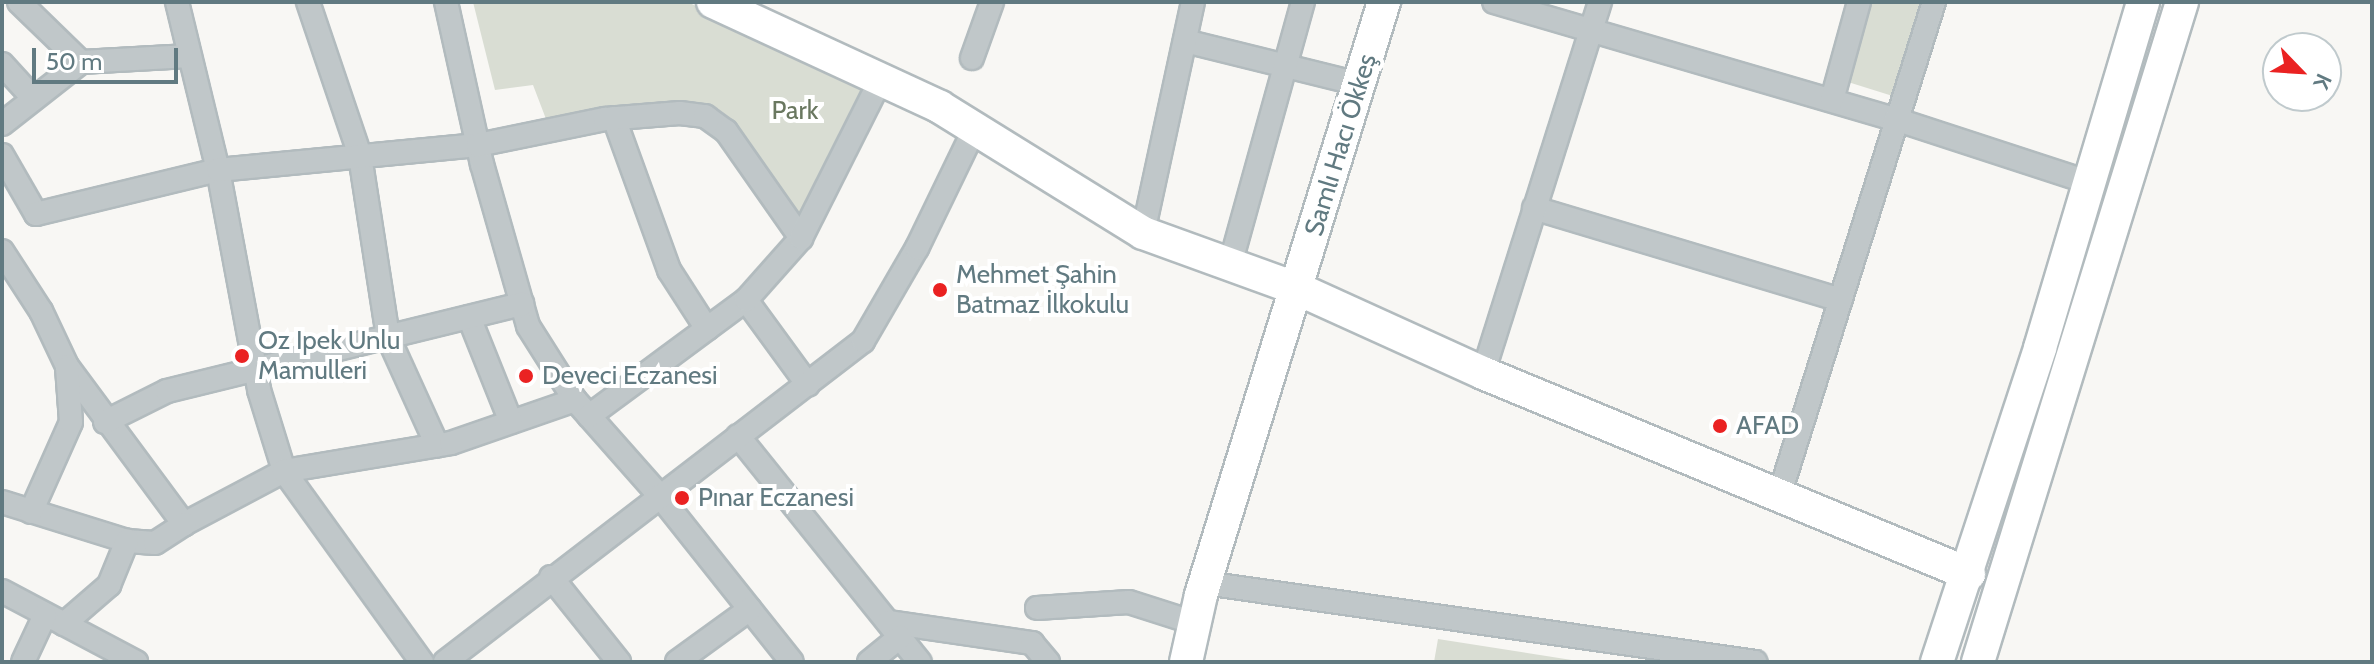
<!DOCTYPE html>
<meta charset="utf-8">
<style>
body{margin:0}
#map{position:relative;width:2374px;height:664px;overflow:hidden;background:#f8f7f4;font-family:Cabin,sans-serif}
div>[style]{position:absolute}
.green>*{inset:0;background:#d9ddd3}
.roads{filter:drop-shadow(2px 0 #b2bbbe) drop-shadow(-2px 0 #b2bbbe) drop-shadow(0 2px #b2bbbe) drop-shadow(0 -2px #b2bbbe)}
.street>*{height:22px;margin:-11px;padding:0 11px;transform-origin:11px;border-radius:11px;background:#c0c7c9}
.secondary>*{height:32px;margin:-16px;padding:0 16px;transform-origin:16px;border-radius:16px;background:#fff}
.dots>*{width:22px;height:22px;translate:-50% -50%;box-sizing:border-box;border:4px solid #fff;border-radius:50%}
span{translate:-50% -50%;white-space:nowrap;text-align:center;line-height:1.15;-webkit-text-stroke:8px #fff;paint-order:stroke}
.park-label{font-size:26px;color:#6a7860}
.street-label{font-size:26px;color:#617a81}
.poi-label{font-size:26px;color:#617a81}
.left{translate:0 -50%;text-align:left}
.frame{position:absolute;inset:0;border:4px solid #617a81;pointer-events:none}
.north{position:absolute;left:2262px;top:32px;width:80px;height:80px;box-sizing:border-box;background:#fff;border:2px solid #c0cacd;border-radius:50%;rotate:115deg;font-size:22px;font-weight:700;line-height:32px;text-align:center;color:#617a81}
.north::after{content:'';display:block;margin:auto;width:28px;height:36px;background:#ea2222;clip-path:polygon(50% 0,100% 100%,50% 72%,0 100%)}
.scale{position:absolute;left:32px;top:48px;width:146px;height:36px;box-sizing:border-box;border:4px solid #617a81;border-top:0;padding-left:10px;font-size:24px;line-height:28px;white-space:nowrap;color:#617a81;-webkit-text-stroke:6px #fff;paint-order:stroke}
</style>
<div id="map">
<div class="green">
<i style="clip-path:polygon(473px 2px,687px 2px,874px 83px,805px 221px,788px 207px,753px 149px,713px 110px,660px 105px,546px 119px,533px 85px,495px 90px)"></i>
<i style="clip-path:polygon(1872px 2px,1928px 2px,1899px 98px,1848px 82px)"></i>
<i style="clip-path:polygon(1438px 639px,1578px 661px,1434px 662px)"></i>
</div>
<div class="roads">
<div class="street">
<i style="left:19px;top:2px;width:86px;rotate:44.1deg"></i>
<i style="left:81px;top:62px;width:108px;rotate:-3.2deg"></i>
<i style="left:177px;top:2px;width:173px;rotate:76.3deg"></i>
<i style="left:218px;top:170px;width:224px;rotate:79.4deg"></i>
<i style="left:259px;top:390px;width:85px;rotate:72.8deg"></i>
<i style="left:284px;top:471px;width:236px;rotate:54.2deg"></i>
<i style="left:308px;top:2px;width:163px;rotate:71.3deg"></i>
<i style="left:360px;top:156px;width:183px;rotate:81.2deg"></i>
<i style="left:388px;top:337px;width:119px;rotate:65.6deg"></i>
<i style="left:446px;top:2px;width:166px;rotate:77.5deg"></i>
<i style="left:482px;top:164px;width:168px;rotate:74.1deg"></i>
<i style="left:528px;top:326px;width:88px;rotate:57.6deg"></i>
<i style="left:575px;top:400px;width:127px;rotate:48.5deg"></i>
<i style="left:659px;top:495px;width:213px;rotate:51.5deg"></i>
<i style="left:1494px;top:2px;width:418px;rotate:16.3deg"></i>
<i style="left:1895px;top:119px;width:206px;rotate:18.1deg"></i>
<i style="left:1185px;top:41px;width:179px;rotate:13.9deg"></i>
<i style="left:972px;top:58px;width:59px;rotate:-70.3deg"></i>
<i style="left:2px;top:64px;width:47px;rotate:47.6deg"></i>
<i style="left:1832px;top:100px;width:102px;rotate:-74.6deg"></i>
<i style="left:614px;top:118px;width:162px;rotate:70.1deg"></i>
<i style="left:669px;top:270px;width:70px;rotate:57.2deg"></i>
<i style="left:2px;top:124px;width:100px;rotate:-38.1deg"></i>
<i style="left:2px;top:155px;width:68px;rotate:60deg"></i>
<i style="left:36px;top:214px;width:187px;rotate:-13.6deg"></i>
<i style="left:218px;top:170px;width:261px;rotate:-5.5deg"></i>
<i style="left:478px;top:145px;width:130px;rotate:-11.6deg"></i>
<i style="left:605px;top:119px;width:75px;rotate:-4.6deg"></i>
<i style="left:680px;top:113px;width:25px;rotate:7deg"></i>
<i style="left:705px;top:116px;width:26px;rotate:36deg"></i>
<i style="left:726px;top:131px;width:131px;rotate:55deg"></i>
<i style="left:1534px;top:208px;width:320px;rotate:16.7deg"></i>
<i style="left:1143px;top:233px;width:236px;rotate:-77.8deg"></i>
<i style="left:2px;top:251px;width:72px;rotate:57deg"></i>
<i style="left:41px;top:311px;width:61px;rotate:64.7deg"></i>
<i style="left:67px;top:366px;width:197px;rotate:53.5deg"></i>
<i style="left:184px;top:524px;width:113px;rotate:-27.9deg"></i>
<i style="left:284px;top:471px;width:169px;rotate:-9.5deg"></i>
<i style="left:451px;top:443px;width:131px;rotate:-19.1deg"></i>
<i style="left:1230px;top:265px;width:273px;rotate:-74.5deg"></i>
<i style="left:746px;top:300px;width:105px;rotate:53.9deg"></i>
<i style="left:469px;top:317px;width:113px;rotate:68.2deg"></i>
<i style="left:1483px;top:373px;width:389px;rotate:-72.5deg"></i>
<i style="left:589px;top:416px;width:195px;rotate:-36.5deg"></i>
<i style="left:746px;top:300px;width:83px;rotate:-48.4deg"></i>
<i style="left:801px;top:238px;width:180px;rotate:-63.3deg"></i>
<i style="left:105px;top:422px;width:69px;rotate:-26.6deg"></i>
<i style="left:167px;top:391px;width:366px;rotate:-13.8deg"></i>
<i style="left:738px;top:436px;width:290px;rotate:51.2deg"></i>
<i style="left:1780px;top:493px;width:515px;rotate:-72.59deg"></i>
<i style="left:2px;top:502px;width:131px;rotate:17.3deg"></i>
<i style="left:127px;top:541px;width:28px;rotate:4deg"></i>
<i style="left:155px;top:543px;width:35px;rotate:-33deg"></i>
<i style="left:31px;top:512px;width:98px;rotate:-66deg"></i>
<i style="left:71px;top:422px;width:54px;rotate:-94.2deg"></i>
<i style="left:551px;top:577px;width:109px;rotate:51.3deg"></i>
<i style="left:1205px;top:583px;width:556px;rotate:8.17deg"></i>
<i style="left:2px;top:591px;width:152px;rotate:27.9deg"></i>
<i style="left:1037px;top:608px;width:92px;rotate:-3.7deg"></i>
<i style="left:1129px;top:602px;width:69px;rotate:17.7deg"></i>
<i style="left:888px;top:622px;width:146px;rotate:8.3deg"></i>
<i style="left:1032px;top:643px;width:25px;rotate:50deg"></i>
<i style="left:64px;top:624px;width:60px;rotate:-40.9deg"></i>
<i style="left:109px;top:585px;width:48px;rotate:-67.8deg"></i>
<i style="left:23px;top:662px;width:52px;rotate:-64.9deg"></i>
<i style="left:445px;top:662px;width:527px;rotate:-37.52deg"></i>
<i style="left:863px;top:341px;width:108px;rotate:-59.9deg"></i>
<i style="left:917px;top:248px;width:133px;rotate:-64.2deg"></i>
<i style="left:677px;top:662px;width:90px;rotate:-36deg"></i>
<i style="left:869px;top:662px;width:40px;rotate:-39deg"></i>
</div>
<div class="secondary">
<i style="left:713px;top:2px;width:250px;rotate:24.8deg"></i>
<i style="left:940px;top:107px;width:239px;rotate:31.8deg"></i>
<i style="left:1143px;top:233px;width:165px;rotate:19.9deg"></i>
<i style="left:1298px;top:289px;width:203px;rotate:24.4deg"></i>
<i style="left:1483px;top:373px;width:526px;rotate:22.47deg"></i>
<i style="left:1186px;top:662px;width:69px;rotate:-77.4deg"></i>
<i style="left:1201px;top:595px;width:621px;rotate:-72.85deg"></i>
<i style="left:1937px;top:662px;width:330px;rotate:-71.8deg"></i>
<i style="left:2040px;top:348px;width:361px;rotate:-73.4deg"></i>
<i style="left:1978px;top:662px;width:691px;rotate:-72.82deg"></i>
</div>
</div>
<div class="dots">
<i style="left:940px;top:290px;background:#ea2222"></i>
<i style="left:242px;top:356px;background:#ea2222"></i>
<i style="left:526px;top:376px;background:#ea2222"></i>
<i style="left:1720px;top:426px;background:#ea2222"></i>
<i style="left:682px;top:498px;background:#ea2222"></i>
</div>
<div class="park-label">
<span style="left:795px;top:111px">Park</span>
</div>
<div class="street-label">
<span style="left:1341px;top:145px;rotate:-73deg">Samlı Hacı Ökkeş</span>
</div>
<div class="poi-label">
<span class="left" style="left:956px;top:290px">Mehmet Şahin<br>Batmaz İlkokulu</span>
<span class="left" style="left:258px;top:356px">Oz Ipek Unlu<br>Mamulleri</span>
<span class="left" style="left:542px;top:376px">Deveci Eczanesi</span>
<span class="left" style="left:1736px;top:426px">AFAD</span>
<span class="left" style="left:698px;top:498px">Pınar Eczanesi</span>
</div>
<div class="frame"></div>
<div class="north">K</div>
<div class="scale">50 m</div>
</div>
